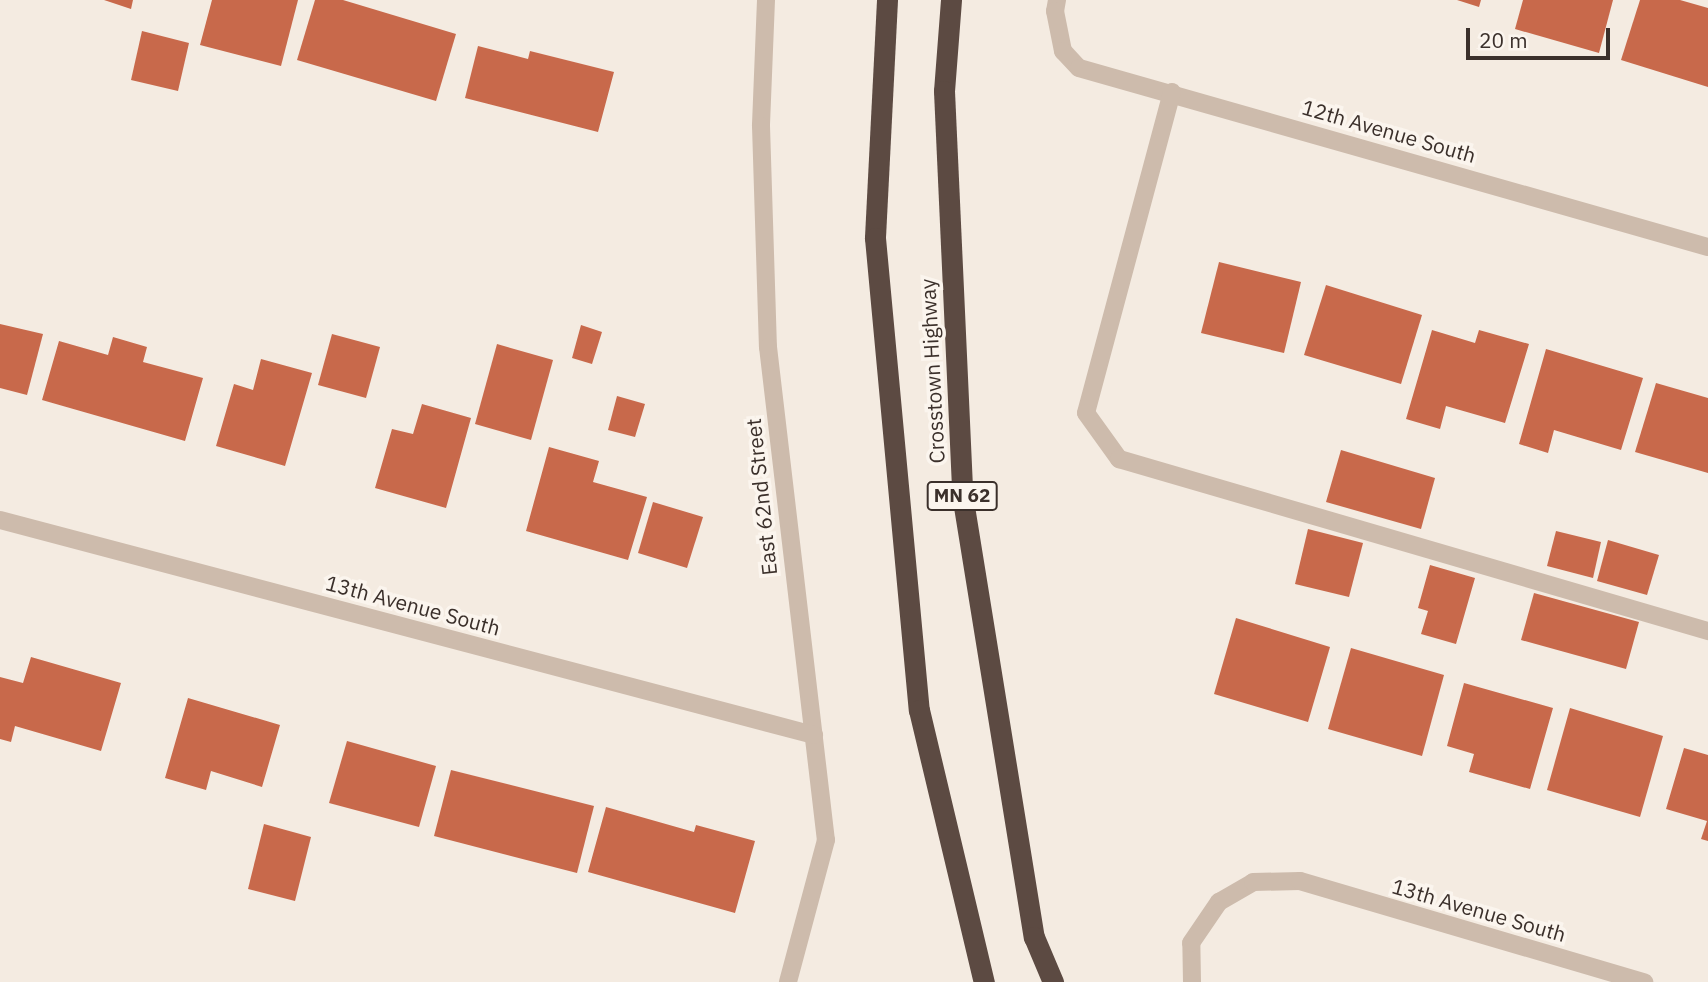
<!DOCTYPE html>
<style>
body{margin:0}
#map{position:relative;width:1708px;height:982px;overflow:hidden;background:#f4ebe1;font-family:"IBM Plex Sans",sans-serif}
div>[style]{position:absolute}
.building>*{inset:0;background:#c8694b}
.minor>*{height:18px;margin:-9px;padding:0 9px;transform-origin:9px;border-radius:9px;background:#cdbbac}
.highway>*{height:21px;margin:-10.5px;padding:0 10.5px;transform-origin:10.5px;border-radius:10.5px;background:#5c4a42}
span{translate:-50% -50%;white-space:nowrap;text-align:center;line-height:1.15;-webkit-text-stroke:7px #fbf5ee;paint-order:stroke}
.shield-label span{padding:2px 5px;background:#fbf5ee;border:2px solid;border-radius:5px;-webkit-text-stroke-width:0}
.shield-label{font-size:19px;color:#3b302b;font-weight:700}
.street-label{font-size:21px;color:#3b302b}
.scale{position:absolute;left:1466px;top:28px;width:144px;height:32px;box-sizing:border-box;border:4px solid #3b302b;border-top:0;padding-left:9px;font-size:21px;line-height:24px;white-space:nowrap;color:#3b302b;-webkit-text-stroke:5px #fbf5ee;paint-order:stroke}
</style>
<div id="map">
<div class="building">
<i style="clip-path:polygon(104px 0,133px 0,131px 9px)"></i>
<i style="clip-path:polygon(212px 0,298px 0,281px 66px,200px 45px)"></i>
<i style="clip-path:polygon(315px 0,343px 0,456px 34px,436px 101px,297px 60px)"></i>
<i style="clip-path:polygon(1457px 0,1481px 0,1479px 7px)"></i>
<i style="clip-path:polygon(1523px 0,1613px 0,1599px 53px,1515px 29px)"></i>
<i style="clip-path:polygon(1640px 0,1680px 0,1708px 8px,1708px 87px,1621px 60px)"></i>
<i style="clip-path:polygon(142px 31px,189px 43px,178px 91px,131px 80px)"></i>
<i style="clip-path:polygon(478px 46px,528px 59px,530px 51px,614px 72px,598px 132px,465px 98px)"></i>
<i style="clip-path:polygon(1219px 262px,1301px 282px,1284px 353px,1201px 333px)"></i>
<i style="clip-path:polygon(1326px 285px,1422px 315px,1401px 384px,1304px 355px)"></i>
<i style="clip-path:polygon(0 324px,43px 334px,27px 395px,0 388px)"></i>
<i style="clip-path:polygon(581px 325px,602px 332px,592px 364px,572px 358px)"></i>
<i style="clip-path:polygon(1432px 330px,1475px 343px,1479px 330px,1529px 344px,1505px 423px,1446px 406px,1440px 429px,1406px 419px)"></i>
<i style="clip-path:polygon(332px 334px,380px 347px,366px 398px,318px 385px)"></i>
<i style="clip-path:polygon(113px 337px,147px 347px,143px 362px,203px 378px,185px 441px,42px 400px,59px 341px,108px 355px)"></i>
<i style="clip-path:polygon(497px 344px,553px 360px,531px 440px,475px 424px)"></i>
<i style="clip-path:polygon(1546px 349px,1643px 378px,1621px 450px,1554px 430px,1548px 453px,1519px 444px)"></i>
<i style="clip-path:polygon(261px 359px,312px 373px,285px 466px,216px 446px,234px 384px,253px 390px)"></i>
<i style="clip-path:polygon(1656px 383px,1708px 398px,1708px 473px,1635px 452px)"></i>
<i style="clip-path:polygon(617px 396px,645px 404px,635px 437px,608px 430px)"></i>
<i style="clip-path:polygon(422px 404px,471px 418px,446px 508px,375px 488px,392px 429px,413px 434px)"></i>
<i style="clip-path:polygon(549px 447px,599px 461px,593px 482px,647px 497px,628px 560px,526px 531px)"></i>
<i style="clip-path:polygon(1341px 450px,1435px 478px,1421px 529px,1326px 502px)"></i>
<i style="clip-path:polygon(653px 502px,703px 517px,687px 568px,638px 553px)"></i>
<i style="clip-path:polygon(1308px 529px,1363px 543px,1349px 597px,1295px 584px)"></i>
<i style="clip-path:polygon(1556px 531px,1601px 542px,1593px 578px,1547px 566px)"></i>
<i style="clip-path:polygon(1608px 540px,1659px 555px,1647px 595px,1597px 581px)"></i>
<i style="clip-path:polygon(1430px 565px,1475px 578px,1456px 644px,1421px 634px,1428px 611px,1418px 608px)"></i>
<i style="clip-path:polygon(1534px 593px,1639px 622px,1626px 669px,1521px 640px)"></i>
<i style="clip-path:polygon(1236px 618px,1330px 647px,1308px 722px,1214px 694px)"></i>
<i style="clip-path:polygon(1351px 648px,1444px 675px,1422px 756px,1328px 729px)"></i>
<i style="clip-path:polygon(31px 657px,121px 683px,101px 751px,15px 726px,11px 742px,0 739px,0 677px,23px 683px)"></i>
<i style="clip-path:polygon(1464px 683px,1553px 708px,1530px 789px,1469px 772px,1474px 754px,1447px 746px)"></i>
<i style="clip-path:polygon(188px 698px,280px 725px,262px 787px,211px 771px,206px 790px,165px 778px)"></i>
<i style="clip-path:polygon(1570px 708px,1663px 736px,1640px 817px,1547px 790px)"></i>
<i style="clip-path:polygon(347px 741px,436px 766px,419px 827px,329px 803px)"></i>
<i style="clip-path:polygon(1684px 748px,1708px 755px,1708px 841px,1701px 839px,1707px 821px,1666px 809px)"></i>
<i style="clip-path:polygon(451px 770px,594px 806px,577px 873px,434px 836px)"></i>
<i style="clip-path:polygon(606px 807px,694px 832px,696px 825px,755px 841px,735px 913px,588px 872px)"></i>
<i style="clip-path:polygon(264px 824px,311px 837px,295px 901px,248px 889px)"></i>
</div>
<div class="minor">
<i style="left:766px;top:0;width:126px;rotate:92.3deg"></i>
<i style="left:761px;top:126px;width:221px;rotate:88.2deg"></i>
<i style="left:768px;top:347px;width:496px;rotate:83.3deg"></i>
<i style="left:826px;top:840px;width:147px;rotate:105deg"></i>
<i style="left:1057px;top:0;width:11px;rotate:100deg"></i>
<i style="left:1055px;top:11px;width:41px;rotate:78.7deg"></i>
<i style="left:1063px;top:51px;width:23px;rotate:47deg"></i>
<i style="left:1079px;top:68px;width:654px;rotate:15.89deg"></i>
<i style="left:1172px;top:92px;width:332px;rotate:105deg"></i>
<i style="left:1086px;top:413px;width:57px;rotate:54.3deg"></i>
<i style="left:1119px;top:459px;width:614px;rotate:16.28deg"></i>
<i style="left:0;top:520px;width:842px;rotate:14.8deg"></i>
<i style="left:1192px;top:982px;width:39px;rotate:-91deg"></i>
<i style="left:1191px;top:943px;width:50px;rotate:-55.7deg"></i>
<i style="left:1219px;top:902px;width:39px;rotate:-30deg"></i>
<i style="left:1253px;top:882px;width:47px;rotate:-1.2deg"></i>
<i style="left:1300px;top:881px;width:359px;rotate:16.4deg"></i>
</div>
<div class="highway">
<i style="left:887px;top:0;width:238px;rotate:92.9deg"></i>
<i style="left:875px;top:238px;width:474px;rotate:84.7deg"></i>
<i style="left:919px;top:710px;width:280px;rotate:76.6deg"></i>
<i style="left:951px;top:0;width:91px;rotate:94.4deg"></i>
<i style="left:944px;top:91px;width:403px;rotate:87.4deg"></i>
<i style="left:962px;top:494px;width:449px;rotate:80.8deg"></i>
<i style="left:1034px;top:937px;width:49px;rotate:67.1deg"></i>
</div>
<div class="shield-label">
<span style="left:962px;top:496px">MN 62</span>
</div>
<div class="street-label">
<span style="left:1389px;top:131px;rotate:16deg">12th Avenue South</span>
<span style="left:932px;top:371px;rotate:-93deg">Crosstown Highway</span>
<span style="left:761px;top:497px;rotate:-96deg">East 62nd Street</span>
<span style="left:413px;top:605px;rotate:15deg">13th Avenue South</span>
<span style="left:1479px;top:910px;rotate:16deg">13th Avenue South</span>
</div>
<div class="scale">20 m</div>
</div>
